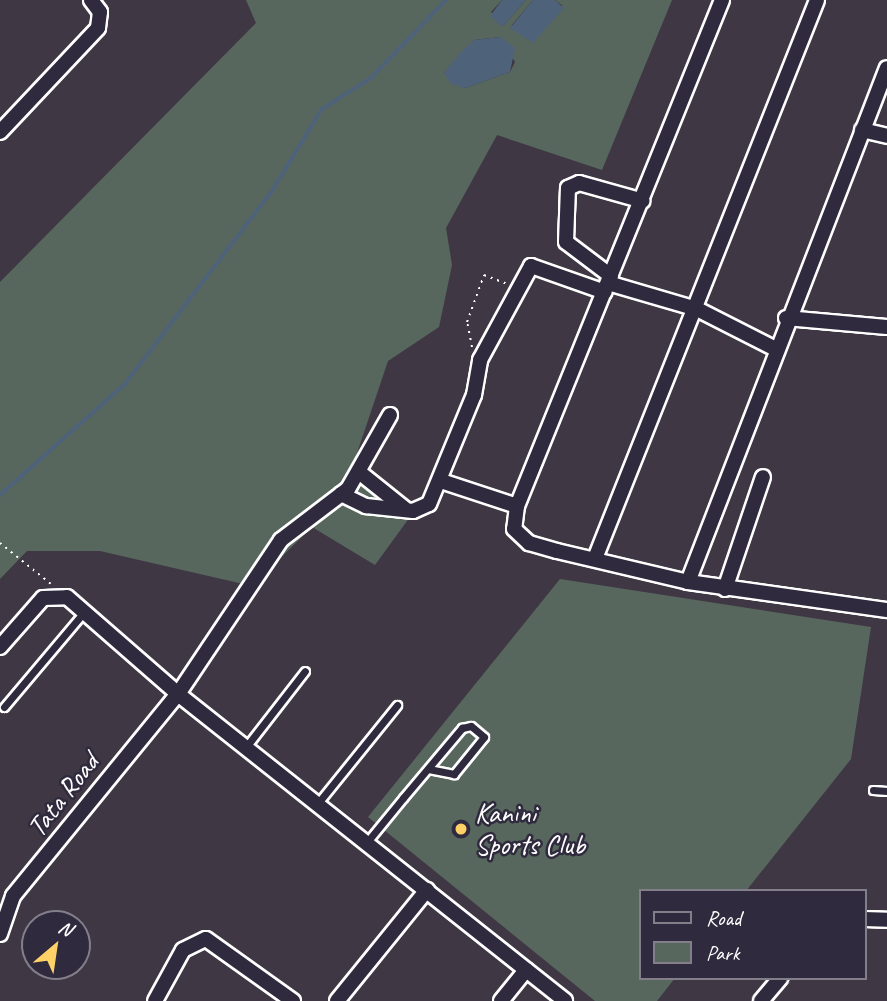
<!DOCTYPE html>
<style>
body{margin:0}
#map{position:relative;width:887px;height:1001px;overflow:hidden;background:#3f3844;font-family:Caveat,sans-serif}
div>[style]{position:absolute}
.green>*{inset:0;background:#58675e}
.water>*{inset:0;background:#4e637a}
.stream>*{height:3.5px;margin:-1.75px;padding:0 1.75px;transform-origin:1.75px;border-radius:1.75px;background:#4e637a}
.path>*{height:2px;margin-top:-1px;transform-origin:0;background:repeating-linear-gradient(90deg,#fff 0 2px,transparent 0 7px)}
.roads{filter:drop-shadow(2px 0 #fff) drop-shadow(-2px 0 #fff) drop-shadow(0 2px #fff) drop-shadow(0 -2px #fff)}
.lane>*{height:7px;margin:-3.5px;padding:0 3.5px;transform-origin:3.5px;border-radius:3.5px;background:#2f2a3d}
.street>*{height:14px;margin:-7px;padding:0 7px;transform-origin:7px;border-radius:7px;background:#2f2a3d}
.dots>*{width:19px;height:19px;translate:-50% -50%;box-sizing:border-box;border:4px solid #2f2a3d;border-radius:50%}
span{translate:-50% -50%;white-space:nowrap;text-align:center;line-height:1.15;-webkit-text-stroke:5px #2f2a3d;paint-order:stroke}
.street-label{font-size:28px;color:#fff}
.poi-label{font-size:28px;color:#fff}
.left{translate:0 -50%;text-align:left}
.legend{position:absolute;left:639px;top:889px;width:228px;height:91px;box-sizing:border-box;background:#2f2a3d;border:2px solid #827f8b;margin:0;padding:9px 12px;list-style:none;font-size:21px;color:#fff}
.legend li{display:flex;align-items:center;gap:14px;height:35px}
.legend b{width:35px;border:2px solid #827f8b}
.north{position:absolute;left:21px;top:910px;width:70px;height:70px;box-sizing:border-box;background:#2f2a3d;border:2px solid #827f8b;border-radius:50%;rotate:29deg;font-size:19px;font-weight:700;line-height:28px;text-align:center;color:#fff}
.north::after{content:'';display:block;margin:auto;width:24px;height:32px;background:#ffd166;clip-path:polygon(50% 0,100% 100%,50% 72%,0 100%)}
</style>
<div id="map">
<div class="green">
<i style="clip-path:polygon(evenodd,246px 0,502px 0,491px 12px,503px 26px,526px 0,533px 0,511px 26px,563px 6px,555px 0,672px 0,602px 170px,497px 135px,446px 228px,452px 265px,439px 327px,388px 361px,354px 462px,415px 510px,375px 565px,312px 527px,252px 586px,100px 551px,27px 551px,0 579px,0 282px,256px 23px,246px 0,500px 37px,515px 62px,510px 72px,465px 88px,444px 73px,474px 40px,500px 37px)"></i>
<i style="clip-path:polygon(560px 579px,871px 627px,851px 759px,746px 891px,640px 891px,640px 978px,675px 978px,657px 1001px,595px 1001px,368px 817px)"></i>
</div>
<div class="water">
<i style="clip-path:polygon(502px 0,526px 0,502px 27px,490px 16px)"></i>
<i style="clip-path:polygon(533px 0,555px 0,564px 8px,533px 43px,510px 28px)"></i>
<i style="clip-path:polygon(500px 37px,515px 48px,510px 72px,465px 88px,451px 84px,444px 73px,459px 54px,474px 40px)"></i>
</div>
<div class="stream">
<i style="left:0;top:495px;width:167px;rotate:-41.6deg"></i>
<i style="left:125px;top:384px;width:243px;rotate:-52.7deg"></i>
<i style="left:272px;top:191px;width:96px;rotate:-58.6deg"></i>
<i style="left:322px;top:109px;width:58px;rotate:-32.3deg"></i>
<i style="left:371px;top:78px;width:108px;rotate:-46.1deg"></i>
</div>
<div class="path">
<i style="left:472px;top:347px;width:25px;rotate:-101deg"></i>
<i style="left:467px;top:322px;width:50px;rotate:-70.1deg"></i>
<i style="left:484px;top:275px;width:25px;rotate:21deg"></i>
<i style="left:0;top:543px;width:65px;rotate:38.8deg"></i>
</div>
<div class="roads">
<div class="lane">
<i style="left:4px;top:707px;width:124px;rotate:-49.9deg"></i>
<i style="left:246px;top:747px;width:96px;rotate:-52.2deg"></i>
<i style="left:873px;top:790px;width:14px;rotate:4deg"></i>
<i style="left:318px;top:803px;width:126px;rotate:-51.1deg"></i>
<i style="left:367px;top:842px;width:57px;rotate:-50.7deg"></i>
<i style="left:403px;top:798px;width:92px;rotate:-49.9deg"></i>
<i style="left:462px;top:728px;width:9px;rotate:-13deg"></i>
<i style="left:471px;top:726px;width:17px;rotate:40deg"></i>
<i style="left:484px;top:737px;width:48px;rotate:129deg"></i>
<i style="left:454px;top:774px;width:26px;rotate:-169deg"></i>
</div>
<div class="street">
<i style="left:722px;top:0;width:546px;rotate:112.05deg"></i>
<i style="left:517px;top:506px;width:23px;rotate:97deg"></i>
<i style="left:514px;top:529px;width:21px;rotate:43deg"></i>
<i style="left:529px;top:543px;width:29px;rotate:16deg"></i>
<i style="left:557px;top:551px;width:135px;rotate:13.3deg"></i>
<i style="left:688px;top:582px;width:201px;rotate:8deg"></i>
<i style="left:862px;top:130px;width:26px;rotate:13deg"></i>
<i style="left:0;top:132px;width:143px;rotate:-46.7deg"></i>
<i style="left:98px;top:28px;width:16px;rotate:-83deg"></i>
<i style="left:100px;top:12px;width:15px;rotate:-127deg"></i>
<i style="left:611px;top:276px;width:56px;rotate:-142.9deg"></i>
<i style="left:566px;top:242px;width:54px;rotate:-87.9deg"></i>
<i style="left:568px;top:188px;width:12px;rotate:-24deg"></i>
<i style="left:579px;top:183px;width:66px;rotate:15.7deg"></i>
<i style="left:608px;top:283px;width:93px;rotate:16.3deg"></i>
<i style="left:697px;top:309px;width:86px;rotate:26.9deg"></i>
<i style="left:786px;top:318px;width:101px;rotate:5.1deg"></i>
<i style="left:359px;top:472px;width:58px;rotate:38.7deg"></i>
<i style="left:441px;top:481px;width:80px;rotate:18.2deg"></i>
<i style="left:341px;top:494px;width:28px;rotate:26deg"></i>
<i style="left:366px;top:506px;width:47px;rotate:6.1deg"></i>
<i style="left:413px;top:511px;width:17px;rotate:-24deg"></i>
<i style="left:429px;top:504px;width:118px;rotate:-67.6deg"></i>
<i style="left:474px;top:395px;width:36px;rotate:-80deg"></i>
<i style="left:480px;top:360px;width:107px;rotate:-61.5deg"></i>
<i style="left:531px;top:266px;width:78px;rotate:19.4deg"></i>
<i style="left:596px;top:556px;width:598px;rotate:-68.32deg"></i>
<i style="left:688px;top:582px;width:551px;rotate:-68.84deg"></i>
<i style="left:725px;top:589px;width:118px;rotate:-71.3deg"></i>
<i style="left:0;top:647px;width:65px;rotate:-48.7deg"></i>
<i style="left:43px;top:598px;width:24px;rotate:-2deg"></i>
<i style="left:67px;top:597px;width:147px;rotate:41.1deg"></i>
<i style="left:178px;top:694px;width:494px;rotate:38.4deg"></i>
<i style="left:864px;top:919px;width:23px;rotate:2deg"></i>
<i style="left:0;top:934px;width:40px;rotate:-71.1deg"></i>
<i style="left:13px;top:896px;width:261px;rotate:-50.8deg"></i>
<i style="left:178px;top:694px;width:185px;rotate:-56.2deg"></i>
<i style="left:281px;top:540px;width:84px;rotate:-37.3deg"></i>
<i style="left:348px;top:489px;width:85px;rotate:-60.4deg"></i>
<i style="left:155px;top:1001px;width:58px;rotate:-61.2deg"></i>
<i style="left:183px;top:950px;width:25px;rotate:-26deg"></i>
<i style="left:206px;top:939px;width:107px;rotate:35.5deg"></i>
<i style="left:337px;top:1001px;width:143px;rotate:-51deg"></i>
<i style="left:501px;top:1001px;width:40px;rotate:-51deg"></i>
<i style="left:761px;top:1001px;width:30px;rotate:-50deg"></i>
</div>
</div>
<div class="dots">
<i style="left:461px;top:829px;background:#ffd166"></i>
</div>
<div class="street-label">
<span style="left:63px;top:795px;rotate:-52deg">Tata Road</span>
</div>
<div class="poi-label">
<span class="left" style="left:475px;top:829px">Kanini<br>Sports Club</span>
</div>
<ul class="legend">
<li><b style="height:9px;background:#2f2a3d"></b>Road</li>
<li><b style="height:19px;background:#58675e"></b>Park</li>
</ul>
<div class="north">N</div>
</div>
